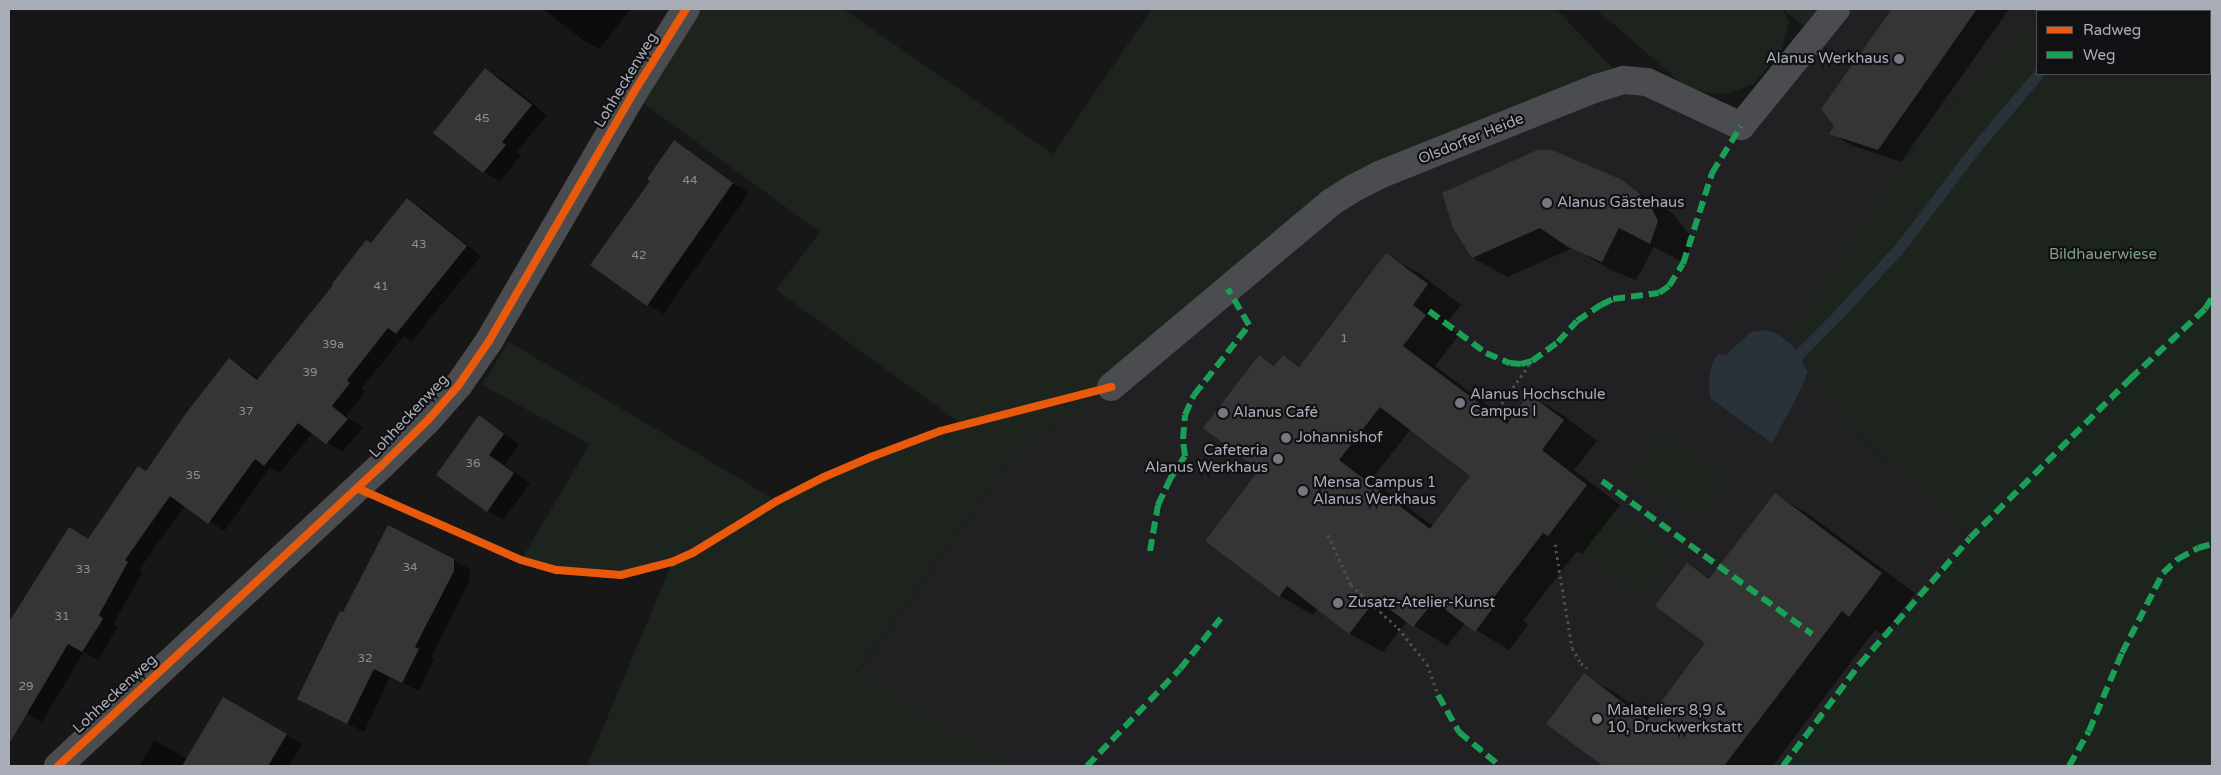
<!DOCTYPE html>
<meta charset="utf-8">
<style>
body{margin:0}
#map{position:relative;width:2221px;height:775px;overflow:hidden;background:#171717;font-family:"Varela Round",sans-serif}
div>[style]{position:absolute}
.built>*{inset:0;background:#212123}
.green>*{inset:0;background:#1d241e}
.water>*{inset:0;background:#2a3239}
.shadow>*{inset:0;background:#0007}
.stream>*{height:11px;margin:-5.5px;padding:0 5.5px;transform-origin:5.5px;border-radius:5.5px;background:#2a3239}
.building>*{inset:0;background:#353536}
.path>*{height:3px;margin-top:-1.5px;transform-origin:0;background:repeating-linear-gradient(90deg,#4d4e52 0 2.5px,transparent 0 6.5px)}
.minor>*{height:28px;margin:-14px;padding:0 14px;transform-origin:14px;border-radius:14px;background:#4b4c50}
.quiet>*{height:6px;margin-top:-3px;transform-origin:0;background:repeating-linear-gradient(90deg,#1a9f57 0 12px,transparent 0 18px)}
.cycleway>*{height:8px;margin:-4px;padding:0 4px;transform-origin:4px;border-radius:4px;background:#e8590c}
.dots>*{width:14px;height:14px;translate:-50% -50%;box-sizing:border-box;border:2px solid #111113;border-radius:50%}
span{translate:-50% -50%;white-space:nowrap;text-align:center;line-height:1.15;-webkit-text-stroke:4.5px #111113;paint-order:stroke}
.number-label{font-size:12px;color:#8b8f98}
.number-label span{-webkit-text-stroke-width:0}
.poi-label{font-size:15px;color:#a8adb8}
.right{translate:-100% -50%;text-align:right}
.left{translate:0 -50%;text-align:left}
.street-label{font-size:15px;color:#a8adb8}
.park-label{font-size:15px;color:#7fa381}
.frame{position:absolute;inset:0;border:10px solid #a8adb8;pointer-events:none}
.legend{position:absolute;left:2036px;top:10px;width:175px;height:65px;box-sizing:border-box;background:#111113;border:1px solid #4d4f55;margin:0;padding:6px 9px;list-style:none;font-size:15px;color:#a8adb8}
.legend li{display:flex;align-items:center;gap:10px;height:25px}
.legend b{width:25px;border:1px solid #4d4f55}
</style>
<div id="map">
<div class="built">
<i style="clip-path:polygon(1836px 9px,2047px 9px,2037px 11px,2037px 17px,1987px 63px,1894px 172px,1840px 418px,1970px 538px,1860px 664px,1783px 766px,1010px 766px,857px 673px,1015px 453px,1111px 387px,1330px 203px,1624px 80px,1741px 125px)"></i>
</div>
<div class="green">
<i style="clip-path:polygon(686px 9px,843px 9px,1053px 154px,1152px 9px,1556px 9px,1624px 80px,1379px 175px,1111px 387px,1015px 453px,857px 672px,1010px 766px,587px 766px,672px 563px,621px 575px,557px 570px,521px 560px,590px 444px,482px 385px,509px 342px,777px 501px,824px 477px,871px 457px,963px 425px,776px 290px,820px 232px,632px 95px)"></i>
<i style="clip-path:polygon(1596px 9px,1782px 9px,1789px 21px,1782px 49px,1755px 83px,1727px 94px,1710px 93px,1696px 90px,1681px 83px)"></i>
<i style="clip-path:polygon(1783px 9px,1836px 9px,1814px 35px)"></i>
<i style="clip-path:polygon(2047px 9px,2212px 9px,2212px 766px,1783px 766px,1860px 664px,1970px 538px,1840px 418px,1792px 332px,1894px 172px,1987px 63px,2037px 17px,2037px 74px,2210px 74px,2210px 11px,2044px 11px)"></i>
<i style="clip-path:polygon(1663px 431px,1729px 478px,1698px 522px,1632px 475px)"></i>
<i style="clip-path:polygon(1604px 502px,1677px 556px,1644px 601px,1570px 548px)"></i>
</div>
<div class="water">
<i style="clip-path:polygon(1767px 330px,1778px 334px,1793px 346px,1808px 372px,1797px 397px,1772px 443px,1710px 398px,1709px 379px,1712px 364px,1718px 354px,1726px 355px,1751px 332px)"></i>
</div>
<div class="shadow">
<i style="clip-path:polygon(543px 9px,631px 9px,599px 49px,583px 40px)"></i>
<i style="clip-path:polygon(1893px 9px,2009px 9px,1901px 162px,1853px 146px,1831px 133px,1835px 126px,1822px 109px)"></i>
<i style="clip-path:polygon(486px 69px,502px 79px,547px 115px,517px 152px,521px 155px,500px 181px,484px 172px,435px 133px)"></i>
<i style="clip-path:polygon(675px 141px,689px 150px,689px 152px,738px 187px,739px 186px,749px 193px,663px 314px,647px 304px,651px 181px)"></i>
<i style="clip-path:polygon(1619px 180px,1672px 213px,1690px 235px,1690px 248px,1684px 263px,1654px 247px,1636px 280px,1611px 270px,1573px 248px,1507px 277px,1473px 258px)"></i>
<i style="clip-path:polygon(407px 199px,422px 208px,481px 256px,412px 341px,404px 336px,361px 389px,365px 392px,346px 416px,363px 428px,342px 452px,313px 432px,280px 473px,270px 468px,224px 531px,185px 505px,139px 570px,143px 572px,113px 624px,117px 628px,98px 660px,84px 652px,42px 722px,9px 702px,9px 624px,69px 529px,89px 540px,147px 472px,229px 359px,259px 379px)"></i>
<i style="clip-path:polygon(evenodd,1387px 255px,1420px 274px,1461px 305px,1445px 325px,1459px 335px,1435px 366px,1510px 422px,1530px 395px,1563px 415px,1597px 441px,1574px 470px,1620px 505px,1582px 554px,1577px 551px,1523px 621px,1528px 625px,1509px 650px,1465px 623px,1447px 646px,1407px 621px,1383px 652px,1349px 633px,1318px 609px,1313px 615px,1280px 596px,1207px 541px,1261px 470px,1259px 357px,1276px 366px,1283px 356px,1301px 367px,1387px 255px,1411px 429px,1472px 475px,1433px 526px,1371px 480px,1411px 429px)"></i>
<i style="clip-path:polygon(479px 417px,519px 444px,504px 465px,530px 483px,503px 520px,487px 510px)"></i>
<i style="clip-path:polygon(1775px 495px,1808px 514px,1915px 593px,1883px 635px,1875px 630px,1773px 766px,1605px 766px,1548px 724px,1584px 675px,1617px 694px,1650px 719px,1706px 643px,1687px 565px,1711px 579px)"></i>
<i style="clip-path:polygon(453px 560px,470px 569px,470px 580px,431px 657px,434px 659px,419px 691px,390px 677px,364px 732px,298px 699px,344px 614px)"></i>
<i style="clip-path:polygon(223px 698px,302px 744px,289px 766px,139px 766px,154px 740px,187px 759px)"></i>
</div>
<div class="stream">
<i style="left:2080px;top:11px;width:2px;rotate:-63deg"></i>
<i style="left:1798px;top:355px;width:52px;rotate:-45deg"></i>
<i style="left:1835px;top:318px;width:98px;rotate:-47.5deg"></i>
<i style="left:1901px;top:246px;width:119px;rotate:-52.8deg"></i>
<i style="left:1973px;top:151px;width:101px;rotate:-49.8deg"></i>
</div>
<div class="building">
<i style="clip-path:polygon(1892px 9px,1977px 9px,1878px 150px,1829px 134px,1834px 126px,1821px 109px)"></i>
<i style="clip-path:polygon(485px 68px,532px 105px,502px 142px,506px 145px,483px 173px,433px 133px)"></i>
<i style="clip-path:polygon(674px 140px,733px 183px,647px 306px,590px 265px,650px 181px,647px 179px)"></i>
<i style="clip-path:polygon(1537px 150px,1552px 150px,1620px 179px,1638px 192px,1651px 207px,1658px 221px,1650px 244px,1619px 228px,1602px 262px,1568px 247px,1540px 228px,1472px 258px,1453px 228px,1442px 193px)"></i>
<i style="clip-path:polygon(407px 198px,467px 246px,396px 334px,388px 328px,347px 380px,350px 383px,332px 406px,348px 419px,326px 444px,298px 423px,264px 466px,255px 459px,208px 524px,170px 496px,125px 560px,128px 562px,99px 615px,103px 619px,82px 652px,68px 644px,9px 744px,9px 622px,69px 527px,88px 539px,138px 466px,146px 471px,184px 416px,229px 358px,257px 380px,333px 285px,332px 284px,366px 240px,371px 243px)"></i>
<i style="clip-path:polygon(evenodd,1386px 253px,1428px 284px,1413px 305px,1426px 315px,1403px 346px,1507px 424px,1529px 394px,1564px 420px,1542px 450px,1587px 485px,1548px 536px,1543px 533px,1491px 601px,1495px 605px,1475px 632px,1434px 601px,1413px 627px,1376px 599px,1349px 634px,1287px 586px,1279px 597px,1205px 541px,1259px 470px,1203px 428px,1259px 355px,1274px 366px,1283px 355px,1299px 367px,1386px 253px,1380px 407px,1470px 476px,1430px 529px,1339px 460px,1380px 407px)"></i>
<i style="clip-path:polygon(479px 415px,504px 434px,489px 455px,514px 473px,487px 512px,436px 475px)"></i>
<i style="clip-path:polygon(1775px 493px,1882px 573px,1849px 617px,1842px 611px,1724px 766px,1603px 766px,1546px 724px,1584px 673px,1647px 721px,1705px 643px,1655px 606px,1687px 563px,1709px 579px)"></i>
<i style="clip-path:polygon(388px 525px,454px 559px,454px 571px,415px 647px,419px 649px,402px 683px,374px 669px,347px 724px,297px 699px,340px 611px,343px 612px)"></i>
<i style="clip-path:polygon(223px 697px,287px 734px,268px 766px,182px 766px)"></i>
</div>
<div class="path">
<i style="left:1494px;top:414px;width:65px;rotate:-54.4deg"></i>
<i style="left:1328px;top:535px;width:55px;rotate:65.3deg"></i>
<i style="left:1351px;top:585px;width:64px;rotate:42.5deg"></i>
<i style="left:1398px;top:628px;width:46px;rotate:51.1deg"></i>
<i style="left:1427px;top:664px;width:33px;rotate:70deg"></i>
<i style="left:1555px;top:544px;width:105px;rotate:80.7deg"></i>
<i style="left:1572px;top:648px;width:17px;rotate:59deg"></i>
<i style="left:1581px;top:663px;width:8px;rotate:40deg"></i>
</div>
<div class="minor">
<i style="left:1111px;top:387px;width:286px;rotate:-40deg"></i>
<i style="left:1330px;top:203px;width:28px;rotate:-32deg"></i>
<i style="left:1354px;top:188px;width:28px;rotate:-27deg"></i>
<i style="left:1379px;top:175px;width:235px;rotate:-21.8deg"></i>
<i style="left:1597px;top:88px;width:28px;rotate:-17deg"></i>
<i style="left:1624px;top:80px;width:23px;rotate:5deg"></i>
<i style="left:1647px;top:82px;width:104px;rotate:25.1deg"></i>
<i style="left:1741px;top:126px;width:151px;rotate:-50.9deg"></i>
<i style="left:58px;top:766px;width:441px;rotate:-42.9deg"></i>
<i style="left:381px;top:466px;width:64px;rotate:-44.4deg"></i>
<i style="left:427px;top:421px;width:47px;rotate:-48.5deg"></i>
<i style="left:458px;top:386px;width:55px;rotate:-55.4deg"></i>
<i style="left:489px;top:341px;width:285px;rotate:-59.8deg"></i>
<i style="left:632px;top:95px;width:102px;rotate:-57.9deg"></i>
</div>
<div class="quiet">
<i style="left:1429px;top:311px;width:71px;rotate:36.4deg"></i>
<i style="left:1486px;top:353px;width:26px;rotate:23deg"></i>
<i style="left:1510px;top:363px;width:11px;rotate:5deg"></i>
<i style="left:1521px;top:364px;width:11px;rotate:-15deg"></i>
<i style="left:1532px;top:361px;width:32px;rotate:-36deg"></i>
<i style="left:1558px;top:342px;width:28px;rotate:-48deg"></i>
<i style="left:1577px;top:321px;width:29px;rotate:-34deg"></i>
<i style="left:1601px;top:305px;width:13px;rotate:-27deg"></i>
<i style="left:1613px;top:299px;width:46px;rotate:-7.4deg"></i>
<i style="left:1659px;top:293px;width:12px;rotate:-35deg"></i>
<i style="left:1669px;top:286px;width:26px;rotate:-58deg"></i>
<i style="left:1683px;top:264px;width:96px;rotate:-72.3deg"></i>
<i style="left:1712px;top:173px;width:55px;rotate:-58.3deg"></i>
<i style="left:1602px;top:481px;width:260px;rotate:36.1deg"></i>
<i style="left:1150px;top:551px;width:47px;rotate:-80.1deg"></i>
<i style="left:1158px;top:505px;width:29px;rotate:-65deg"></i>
<i style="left:1170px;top:479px;width:27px;rotate:-57deg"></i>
<i style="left:1185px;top:456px;width:17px;rotate:-97deg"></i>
<i style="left:1183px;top:439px;width:24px;rotate:-85deg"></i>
<i style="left:1185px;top:415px;width:22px;rotate:-66deg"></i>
<i style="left:1194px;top:395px;width:89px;rotate:-51.8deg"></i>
<i style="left:1249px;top:325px;width:42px;rotate:-120.3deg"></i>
<i style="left:1438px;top:695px;width:43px;rotate:60.4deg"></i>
<i style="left:1459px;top:732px;width:53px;rotate:39.7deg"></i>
<i style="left:1087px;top:766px;width:134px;rotate:-46.2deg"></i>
<i style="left:1180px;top:669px;width:65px;rotate:-51.2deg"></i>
<i style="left:1783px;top:766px;width:128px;rotate:-53deg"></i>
<i style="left:1860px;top:664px;width:167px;rotate:-48.9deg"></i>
<i style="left:1970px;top:538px;width:226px;rotate:-44.8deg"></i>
<i style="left:2130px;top:379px;width:103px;rotate:-43deg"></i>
<i style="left:2205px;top:309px;width:13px;rotate:-58deg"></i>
<i style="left:2069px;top:766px;width:40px;rotate:-60.3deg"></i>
<i style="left:2089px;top:731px;width:85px;rotate:-67.1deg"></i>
<i style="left:2122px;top:653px;width:90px;rotate:-62.9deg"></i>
<i style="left:2163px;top:573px;width:21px;rotate:-43deg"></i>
<i style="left:2178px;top:559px;width:23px;rotate:-29deg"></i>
<i style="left:2198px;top:548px;width:15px;rotate:-16deg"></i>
</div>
<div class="cycleway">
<i style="left:357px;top:488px;width:179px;rotate:23.7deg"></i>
<i style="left:521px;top:560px;width:37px;rotate:16deg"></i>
<i style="left:557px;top:570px;width:64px;rotate:4.5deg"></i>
<i style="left:621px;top:575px;width:53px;rotate:-14.3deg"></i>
<i style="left:672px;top:562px;width:24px;rotate:-24deg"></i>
<i style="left:694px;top:552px;width:97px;rotate:-31.6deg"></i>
<i style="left:777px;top:501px;width:53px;rotate:-27.1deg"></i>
<i style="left:824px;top:477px;width:51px;rotate:-23.1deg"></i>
<i style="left:871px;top:457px;width:74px;rotate:-20.6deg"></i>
<i style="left:940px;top:431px;width:177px;rotate:-14.4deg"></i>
<i style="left:58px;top:766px;width:441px;rotate:-42.9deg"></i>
<i style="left:381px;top:466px;width:64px;rotate:-44.4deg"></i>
<i style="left:427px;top:421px;width:47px;rotate:-48.5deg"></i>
<i style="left:458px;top:386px;width:55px;rotate:-55.4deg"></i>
<i style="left:489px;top:341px;width:285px;rotate:-59.8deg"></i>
<i style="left:632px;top:95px;width:102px;rotate:-57.9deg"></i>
</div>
<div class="dots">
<i style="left:1899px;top:59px;background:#757880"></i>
<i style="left:1547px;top:203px;background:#757880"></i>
<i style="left:1460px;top:403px;background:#757880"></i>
<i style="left:1223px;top:413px;background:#757880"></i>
<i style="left:1286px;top:438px;background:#757880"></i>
<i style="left:1278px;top:459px;background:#757880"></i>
<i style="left:1303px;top:491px;background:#757880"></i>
<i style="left:1338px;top:603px;background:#757880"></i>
<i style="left:1597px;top:719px;background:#757880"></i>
</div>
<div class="number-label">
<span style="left:482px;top:119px">45</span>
<span style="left:690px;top:181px">44</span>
<span style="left:419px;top:245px">43</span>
<span style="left:639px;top:256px">42</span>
<span style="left:381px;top:287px">41</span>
<span style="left:1344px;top:339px">1</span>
<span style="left:333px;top:345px">39a</span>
<span style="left:310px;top:373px">39</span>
<span style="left:246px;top:412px">37</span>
<span style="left:473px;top:464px">36</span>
<span style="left:193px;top:476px">35</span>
<span style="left:410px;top:568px">34</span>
<span style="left:83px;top:570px">33</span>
<span style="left:62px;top:617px">31</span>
<span style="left:365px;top:659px">32</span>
<span style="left:26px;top:687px">29</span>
</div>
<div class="poi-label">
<span class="right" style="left:1889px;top:59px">Alanus Werkhaus</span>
<span class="left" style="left:1557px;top:203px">Alanus Gästehaus</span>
<span class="left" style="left:1470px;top:403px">Alanus Hochschule<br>Campus I</span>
<span class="left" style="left:1233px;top:413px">Alanus Café</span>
<span class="left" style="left:1296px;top:438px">Johannishof</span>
<span class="right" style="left:1268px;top:459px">Cafeteria<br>Alanus Werkhaus</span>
<span class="left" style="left:1313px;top:491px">Mensa Campus 1<br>Alanus Werkhaus</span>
<span class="left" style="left:1348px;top:603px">Zusatz-Atelier-Kunst</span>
<span class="left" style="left:1607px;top:719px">Malateliers 8,9 &amp;<br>10, Druckwerkstatt</span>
</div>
<div class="street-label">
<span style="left:626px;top:80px;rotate:-59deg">Lohheckenweg</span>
<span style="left:1471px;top:139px;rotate:-22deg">Olsdorfer Heide</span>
<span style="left:409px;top:416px;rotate:-47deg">Lohheckenweg</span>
<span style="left:115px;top:694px;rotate:-43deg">Lohheckenweg</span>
</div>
<div class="park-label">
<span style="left:2103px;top:255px">Bildhauerwiese</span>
</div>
<div class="frame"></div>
<ul class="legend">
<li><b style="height:6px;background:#e8590c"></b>Radweg</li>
<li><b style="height:6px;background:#1a9f57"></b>Weg</li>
</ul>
</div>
